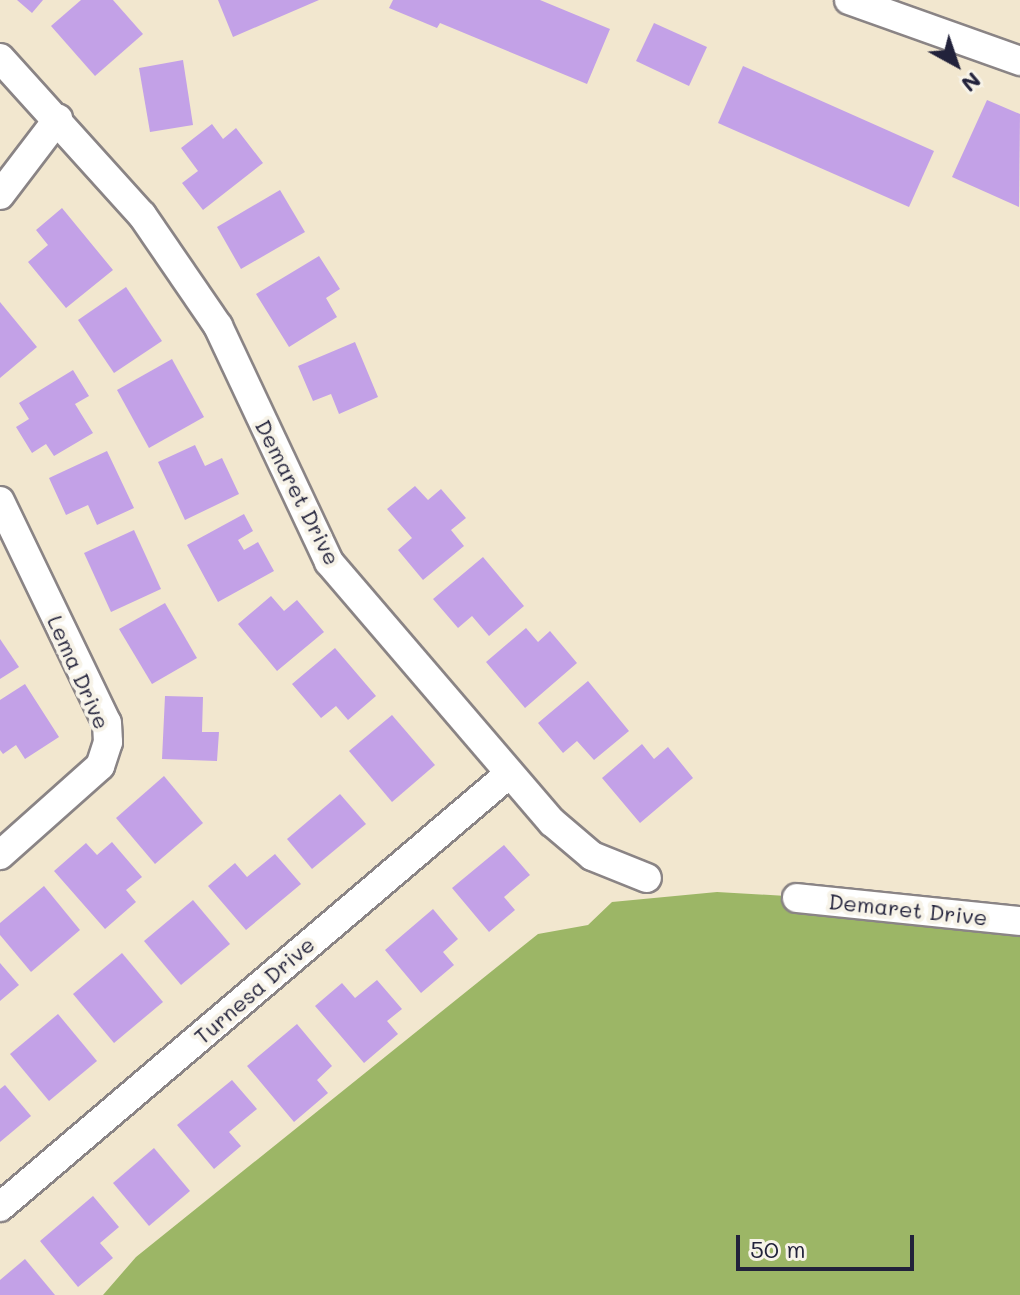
<!DOCTYPE html>
<style>
body{margin:0}
#map{position:relative;width:1020px;height:1295px;overflow:hidden;background:#f2e7cf;font-family:Mali,sans-serif}
div>[style]{position:absolute}
.forest>*{inset:0;background:#9cb666}
.building>*{inset:0;background:#c3a1e7}
.roads{filter:drop-shadow(2px 0 #8a8485) drop-shadow(-2px 0 #8a8485) drop-shadow(0 2px #8a8485) drop-shadow(0 -2px #8a8485)}
.street>*{height:28px;margin:-14px;padding:0 14px;transform-origin:14px;border-radius:14px;background:#fff}
span{translate:-50% -50%;white-space:nowrap;text-align:center;line-height:1.15;-webkit-text-stroke:8px #f7f3e8;paint-order:stroke}
.street-label{font-size:22px;color:#22223b}
.north{position:absolute;left:916px;top:24px;width:80px;height:80px;-webkit-text-stroke:6px #f7f3e8;paint-order:stroke;rotate:140deg;font-size:22px;font-weight:700;line-height:32px;text-align:center;color:#22223b}
.north::after{content:'';display:block;margin:auto;width:28px;height:36px;background:#22223b;clip-path:polygon(50% 0,100% 100%,50% 72%,0 100%)}
.scale{position:absolute;left:736px;top:1235px;width:178px;height:36px;box-sizing:border-box;border:4px solid #22223b;border-top:0;padding-left:10px;font-size:24px;line-height:28px;white-space:nowrap;color:#22223b;-webkit-text-stroke:6px #f7f3e8;paint-order:stroke}
</style>
<div id="map">
<div class="forest">
<i style="clip-path:polygon(717px 892px,803px 897px,1020px 923px,1020px 1295px,103px 1295px,136px 1257px,538px 934px,588px 925px,612px 902px)"></i>
</div>
<div class="building">
<i style="clip-path:polygon(17px 0,43px 0,32px 13px)"></i>
<i style="clip-path:polygon(81px 0,113px 0,143px 34px,95px 76px,51px 26px)"></i>
<i style="clip-path:polygon(218px 0,319px 0,233px 37px)"></i>
<i style="clip-path:polygon(393px 0,540px 0,610px 29px,587px 84px,440px 23px,437px 28px,389px 8px)"></i>
<i style="clip-path:polygon(654px 23px,707px 47px,689px 86px,636px 61px)"></i>
<i style="clip-path:polygon(183px 60px,193px 125px,150px 132px,139px 68px)"></i>
<i style="clip-path:polygon(743px 66px,934px 151px,909px 207px,718px 123px)"></i>
<i style="clip-path:polygon(987px 100px,1020px 114px,1019px 207px,952px 177px)"></i>
<i style="clip-path:polygon(212px 124px,223px 139px,236px 128px,263px 163px,203px 210px,182px 183px,198px 171px,181px 148px)"></i>
<i style="clip-path:polygon(280px 190px,305px 232px,241px 269px,217px 227px)"></i>
<i style="clip-path:polygon(62px 208px,113px 270px,66px 308px,28px 262px,48px 245px,36px 230px)"></i>
<i style="clip-path:polygon(319px 256px,340px 289px,326px 298px,337px 317px,289px 347px,256px 294px)"></i>
<i style="clip-path:polygon(126px 287px,162px 341px,114px 373px,78px 320px)"></i>
<i style="clip-path:polygon(0 302px,37px 347px,0 378px)"></i>
<i style="clip-path:polygon(355px 342px,378px 397px,339px 414px,331px 394px,313px 401px,298px 366px)"></i>
<i style="clip-path:polygon(172px 359px,204px 417px,149px 448px,117px 390px)"></i>
<i style="clip-path:polygon(73px 370px,89px 396px,75px 404px,93px 433px,54px 456px,46px 444px,32px 453px,16px 427px,29px 419px,19px 403px)"></i>
<i style="clip-path:polygon(195px 445px,205px 466px,222px 458px,239px 494px,185px 520px,158px 462px)"></i>
<i style="clip-path:polygon(107px 451px,134px 508px,97px 525px,88px 505px,66px 515px,49px 478px)"></i>
<i style="clip-path:polygon(415px 486px,428px 500px,441px 489px,466px 518px,451px 530px,464px 546px,423px 580px,398px 550px,412px 538px,387px 509px)"></i>
<i style="clip-path:polygon(244px 514px,253px 531px,238px 540px,244px 550px,258px 542px,274px 571px,218px 602px,187px 545px)"></i>
<i style="clip-path:polygon(134px 530px,161px 589px,111px 612px,84px 553px)"></i>
<i style="clip-path:polygon(483px 557px,524px 606px,489px 636px,472px 616px,458px 628px,433px 599px)"></i>
<i style="clip-path:polygon(271px 596px,284px 611px,297px 600px,324px 632px,277px 671px,238px 624px)"></i>
<i style="clip-path:polygon(165px 603px,197px 658px,152px 684px,119px 629px)"></i>
<i style="clip-path:polygon(526px 628px,538px 642px,550px 631px,577px 663px,525px 708px,486px 662px)"></i>
<i style="clip-path:polygon(0 639px,19px 667px,0 679px)"></i>
<i style="clip-path:polygon(335px 648px,376px 696px,348px 720px,336px 706px,321px 718px,292px 684px)"></i>
<i style="clip-path:polygon(588px 681px,629px 731px,594px 760px,577px 741px,563px 753px,538px 723px)"></i>
<i style="clip-path:polygon(25px 684px,59px 737px,25px 759px,16px 745px,3px 754px,0 750px,0 700px)"></i>
<i style="clip-path:polygon(165px 696px,203px 697px,202px 732px,219px 732px,217px 761px,162px 759px)"></i>
<i style="clip-path:polygon(392px 715px,435px 765px,392px 802px,349px 751px)"></i>
<i style="clip-path:polygon(642px 744px,654px 759px,668px 747px,693px 778px,640px 823px,602px 778px)"></i>
<i style="clip-path:polygon(164px 776px,203px 823px,155px 864px,116px 818px)"></i>
<i style="clip-path:polygon(340px 794px,366px 824px,312px 869px,287px 839px)"></i>
<i style="clip-path:polygon(112px 842px,142px 877px,126px 890px,136px 902px,105px 929px,54px 871px,86px 843px,97px 855px)"></i>
<i style="clip-path:polygon(504px 845px,530px 875px,504px 897px,515px 910px,489px 932px,452px 888px)"></i>
<i style="clip-path:polygon(275px 854px,301px 884px,246px 930px,208px 886px,235px 863px,247px 877px)"></i>
<i style="clip-path:polygon(44px 886px,80px 930px,31px 972px,0 935px,0 923px)"></i>
<i style="clip-path:polygon(193px 900px,230px 944px,181px 985px,144px 941px)"></i>
<i style="clip-path:polygon(433px 909px,458px 939px,443px 952px,454px 965px,421px 993px,385px 950px)"></i>
<i style="clip-path:polygon(122px 953px,163px 1002px,114px 1043px,73px 994px)"></i>
<i style="clip-path:polygon(0 963px,19px 985px,0 1001px)"></i>
<i style="clip-path:polygon(377px 980px,402px 1009px,387px 1021px,398px 1034px,364px 1063px,315px 1006px,342px 983px,355px 998px)"></i>
<i style="clip-path:polygon(58px 1014px,97px 1061px,49px 1101px,10px 1054px)"></i>
<i style="clip-path:polygon(297px 1024px,332px 1066px,317px 1080px,328px 1093px,294px 1122px,247px 1066px)"></i>
<i style="clip-path:polygon(232px 1080px,257px 1109px,229px 1132px,241px 1146px,214px 1169px,177px 1125px)"></i>
<i style="clip-path:polygon(5px 1085px,31px 1116px,0 1142px,0 1089px)"></i>
<i style="clip-path:polygon(154px 1148px,190px 1191px,149px 1226px,113px 1183px)"></i>
<i style="clip-path:polygon(93px 1196px,119px 1227px,100px 1243px,113px 1258px,78px 1287px,40px 1241px)"></i>
<i style="clip-path:polygon(25px 1259px,55px 1295px,0 1295px,0 1280px)"></i>
</div>
<div class="roads">
<div class="street">
<i style="left:849px;top:0;width:182px;rotate:19.6deg"></i>
<i style="left:0;top:58px;width:212px;rotate:47.9deg"></i>
<i style="left:142px;top:215px;width:135px;rotate:55.6deg"></i>
<i style="left:218px;top:326px;width:261px;rotate:64.8deg"></i>
<i style="left:329px;top:562px;width:343px;rotate:49.4deg"></i>
<i style="left:552px;top:822px;width:52px;rotate:40.4deg"></i>
<i style="left:592px;top:856px;width:59px;rotate:21.8deg"></i>
<i style="left:0;top:195px;width:96px;rotate:-52.7deg"></i>
<i style="left:0;top:501px;width:246px;rotate:64.3deg"></i>
<i style="left:107px;top:723px;width:19px;rotate:87deg"></i>
<i style="left:108px;top:742px;width:25px;rotate:108deg"></i>
<i style="left:100px;top:766px;width:134px;rotate:138.3deg"></i>
<i style="left:797px;top:898px;width:224px;rotate:5.9deg"></i>
<i style="left:0;top:1207px;width:668px;rotate:-40.39deg"></i>
</div>
</div>
<div class="street-label">
<span style="left:298px;top:492px;rotate:63deg">Demaret Drive</span>
<span style="left:79px;top:672px;rotate:66deg">Lema Drive</span>
<span style="left:908px;top:909px;rotate:6deg">Demaret Drive</span>
<span style="left:254px;top:990px;rotate:-41deg">Turnesa Drive</span>
</div>
<div class="north">N</div>
<div class="scale">50 m</div>
</div>
